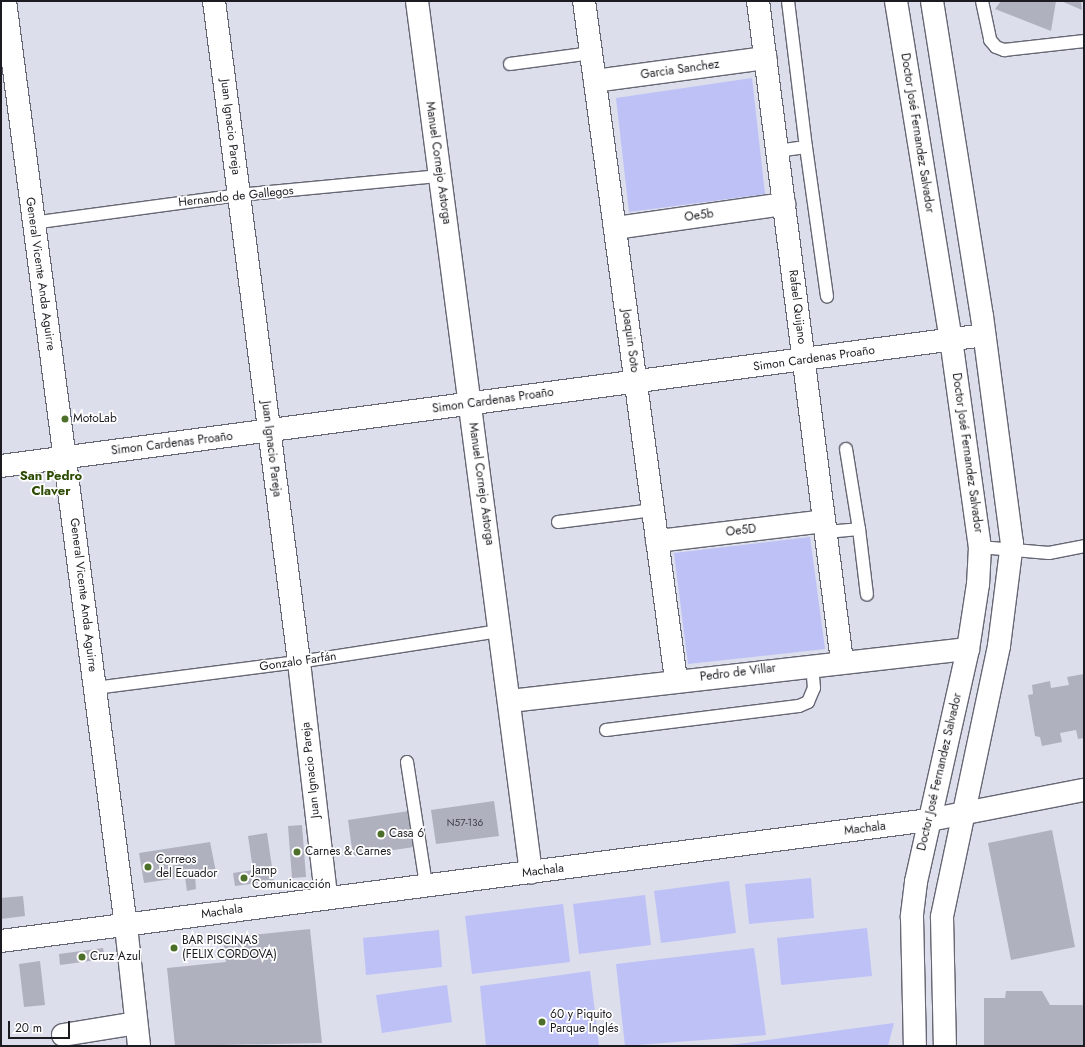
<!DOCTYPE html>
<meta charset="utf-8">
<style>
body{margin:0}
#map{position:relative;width:1085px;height:1047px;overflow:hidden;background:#dcdeec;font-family:Jost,sans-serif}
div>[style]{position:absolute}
.green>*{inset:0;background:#bdc1f6}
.building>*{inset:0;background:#b0b1bf}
.roads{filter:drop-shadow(1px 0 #666774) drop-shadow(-1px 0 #666774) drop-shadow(0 1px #666774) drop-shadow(0 -1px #666774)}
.lane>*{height:12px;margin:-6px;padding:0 6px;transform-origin:6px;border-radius:6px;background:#fff}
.street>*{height:22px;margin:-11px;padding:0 11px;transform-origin:11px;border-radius:11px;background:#fff}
.secondary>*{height:22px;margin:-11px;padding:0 11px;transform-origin:11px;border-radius:11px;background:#fff}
.primary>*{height:22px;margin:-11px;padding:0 11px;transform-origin:11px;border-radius:11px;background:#fff}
.dots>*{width:11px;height:11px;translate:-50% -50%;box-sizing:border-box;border:2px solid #fff;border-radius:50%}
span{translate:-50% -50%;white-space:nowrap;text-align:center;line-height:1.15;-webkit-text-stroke:3.5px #fff;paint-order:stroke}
.number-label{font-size:10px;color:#404048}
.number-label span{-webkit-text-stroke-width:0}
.street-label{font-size:12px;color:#1b1b21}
.poi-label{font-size:12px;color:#1b1b21}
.left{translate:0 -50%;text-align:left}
.neighbourhood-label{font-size:13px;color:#2d4b04;font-weight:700}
.frame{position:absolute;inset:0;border:2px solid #1b1b21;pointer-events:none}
.scale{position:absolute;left:8px;top:1021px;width:62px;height:18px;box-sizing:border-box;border:2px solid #1b1b21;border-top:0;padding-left:5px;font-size:12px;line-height:14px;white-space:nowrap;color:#1b1b21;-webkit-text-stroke:3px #fff;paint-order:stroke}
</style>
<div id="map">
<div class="green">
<i style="clip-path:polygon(752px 78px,765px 194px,629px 212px,616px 98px)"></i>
<i style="clip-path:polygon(810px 537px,825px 649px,688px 664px,674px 553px)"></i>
<i style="clip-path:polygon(811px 878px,814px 918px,749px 924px,745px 884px)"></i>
<i style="clip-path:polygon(729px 881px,736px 933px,661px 943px,654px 891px)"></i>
<i style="clip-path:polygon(645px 895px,651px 945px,579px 954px,573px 904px)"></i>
<i style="clip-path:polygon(563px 904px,570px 962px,472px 974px,465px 916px)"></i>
<i style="clip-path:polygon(867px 928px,872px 976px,781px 985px,777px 938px)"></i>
<i style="clip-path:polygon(439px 930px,442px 967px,366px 975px,363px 938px)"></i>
<i style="clip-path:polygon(754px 948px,766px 1035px,625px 1046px,616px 964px)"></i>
<i style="clip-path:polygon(590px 971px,599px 1046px,486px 1046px,480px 986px)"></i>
<i style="clip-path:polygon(447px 985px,452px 1022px,382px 1033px,376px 995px)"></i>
<i style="clip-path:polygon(894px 1023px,888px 1046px,723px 1046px)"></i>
</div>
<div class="building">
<i style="clip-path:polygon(1001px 1px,1056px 1px,1051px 31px,995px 9px)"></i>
<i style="clip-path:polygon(1061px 1px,1081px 1px,1082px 10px)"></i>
<i style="clip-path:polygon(1084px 674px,1084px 738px,1078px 739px,1076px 730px,1060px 733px,1062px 742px,1042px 746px,1040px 737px,1035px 736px,1028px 695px,1033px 694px,1032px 685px,1050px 681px,1051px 688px,1069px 685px,1067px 677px)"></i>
<i style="clip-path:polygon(494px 801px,499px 836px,436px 844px,431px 810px)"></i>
<i style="clip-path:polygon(409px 811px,414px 847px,353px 856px,348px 820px)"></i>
<i style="clip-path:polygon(302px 825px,306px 877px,292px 878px,288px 826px)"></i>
<i style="clip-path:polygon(1052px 830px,1075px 947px,1011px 960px,988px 843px)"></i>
<i style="clip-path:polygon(267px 833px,274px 881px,235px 886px,233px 873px,253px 870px,248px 836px)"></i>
<i style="clip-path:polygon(210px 842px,216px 872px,195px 875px,196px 889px,187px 891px,185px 877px,144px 883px,139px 853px)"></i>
<i style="clip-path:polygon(23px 896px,25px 916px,1px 919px,1px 898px)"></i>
<i style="clip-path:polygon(310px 929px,322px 1043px,175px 1046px,167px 968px,226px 962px,223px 938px)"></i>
<i style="clip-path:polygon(103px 948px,105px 959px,60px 965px,59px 954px)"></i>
<i style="clip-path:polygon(40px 961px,45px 1005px,24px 1007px,19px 964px)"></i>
<i style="clip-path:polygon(1082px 981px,1084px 1045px,984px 1045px,984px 998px,1005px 998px,1006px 991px,1042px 991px,1050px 1005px,1083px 1005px)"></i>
</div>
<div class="roads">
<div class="lane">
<i style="left:788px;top:1px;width:147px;rotate:83deg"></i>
<i style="left:982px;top:1px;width:40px;rotate:78deg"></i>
<i style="left:990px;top:40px;width:9px;rotate:49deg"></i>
<i style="left:996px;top:47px;width:9px;rotate:21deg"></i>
<i style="left:1004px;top:50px;width:81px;rotate:-6.4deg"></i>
<i style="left:510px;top:64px;width:82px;rotate:-7.7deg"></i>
<i style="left:777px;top:151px;width:29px;rotate:-8deg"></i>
<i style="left:806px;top:147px;width:151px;rotate:82deg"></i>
<i style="left:32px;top:223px;width:208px;rotate:-7.7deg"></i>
<i style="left:238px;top:195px;width:203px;rotate:-5.4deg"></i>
<i style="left:846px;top:449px;width:81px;rotate:80.8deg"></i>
<i style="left:558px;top:522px;width:96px;rotate:-7.2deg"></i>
<i style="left:826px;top:532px;width:33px;rotate:-5deg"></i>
<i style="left:859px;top:529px;width:66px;rotate:83.1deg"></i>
<i style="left:980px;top:547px;width:69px;rotate:5deg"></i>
<i style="left:1049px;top:553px;width:36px;rotate:-11deg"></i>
<i style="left:95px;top:688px;width:206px;rotate:-7.3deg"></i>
<i style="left:299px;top:662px;width:203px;rotate:-8.8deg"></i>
<i style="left:606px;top:730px;width:194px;rotate:-7.1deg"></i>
<i style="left:799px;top:706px;width:10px;rotate:-24deg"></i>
<i style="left:808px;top:702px;width:15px;rotate:-67deg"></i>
<i style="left:814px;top:688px;width:24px;rotate:-95deg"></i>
<i style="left:407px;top:762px;width:124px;rotate:81.2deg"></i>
</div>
<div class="street">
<i style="left:5px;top:1px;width:933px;rotate:82.55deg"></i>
<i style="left:126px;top:926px;width:121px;rotate:83.8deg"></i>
<i style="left:214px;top:1px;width:666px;rotate:82.67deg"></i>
<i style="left:299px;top:662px;width:237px;rotate:83.4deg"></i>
<i style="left:417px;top:1px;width:879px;rotate:82.55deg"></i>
<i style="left:584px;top:1px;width:685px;rotate:82.28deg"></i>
<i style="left:758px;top:1px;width:665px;rotate:82.75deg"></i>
<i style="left:595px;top:81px;width:172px;rotate:-7.7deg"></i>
<i style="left:615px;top:228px;width:171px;rotate:-8.1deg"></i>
<i style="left:1px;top:466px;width:992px;rotate:-7.59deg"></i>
<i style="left:657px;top:541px;width:168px;rotate:-6.8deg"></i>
<i style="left:510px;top:701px;width:461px;rotate:-6.5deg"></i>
<i style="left:63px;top:1035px;width:74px;rotate:-9.3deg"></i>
</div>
<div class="secondary">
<i style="left:1px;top:941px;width:936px;rotate:-7.43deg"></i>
<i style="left:929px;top:820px;width:158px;rotate:-11deg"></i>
</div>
<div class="primary">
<i style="left:896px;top:1px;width:342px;rotate:80.8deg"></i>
<i style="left:951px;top:339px;width:210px;rotate:82.1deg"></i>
<i style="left:980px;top:547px;width:37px;rotate:93deg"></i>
<i style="left:978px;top:584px;width:66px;rotate:98.7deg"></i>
<i style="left:968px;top:649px;width:239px;rotate:102.6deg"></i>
<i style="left:916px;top:882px;width:35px;rotate:97deg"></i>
<i style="left:912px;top:917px;width:129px;rotate:88.7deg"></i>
<i style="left:932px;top:1px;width:319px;rotate:81deg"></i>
<i style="left:982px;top:316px;width:229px;rotate:82.5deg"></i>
<i style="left:1012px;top:543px;width:104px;rotate:97.2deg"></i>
<i style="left:999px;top:646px;width:277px;rotate:101.9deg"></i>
<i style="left:942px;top:917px;width:129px;rotate:88.7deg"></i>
</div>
</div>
<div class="dots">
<i style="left:65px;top:419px;background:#4c7029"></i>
<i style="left:381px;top:834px;background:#4c7029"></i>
<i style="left:297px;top:852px;background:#4c7029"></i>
<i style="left:148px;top:867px;background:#4c7029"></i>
<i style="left:244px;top:878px;background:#4c7029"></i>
<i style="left:174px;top:948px;background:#4c7029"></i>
<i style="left:82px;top:957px;background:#4c7029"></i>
<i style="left:542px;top:1022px;background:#4c7029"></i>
</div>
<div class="number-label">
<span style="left:465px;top:823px">N57-136</span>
</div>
<div class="street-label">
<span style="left:680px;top:70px;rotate:-8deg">Garcia Sanchez</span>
<span style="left:230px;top:127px;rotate:83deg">Juan Ignacio Pareja</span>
<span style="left:917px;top:133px;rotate:81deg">Doctor José Fernandez Salvador</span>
<span style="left:438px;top:163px;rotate:82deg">Manuel Cornejo Astorga</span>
<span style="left:236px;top:197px;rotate:-6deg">Hernando de Gallegos</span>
<span style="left:699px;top:216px;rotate:-8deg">Oe5b</span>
<span style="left:40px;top:274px;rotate:82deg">General Vicente Anda Aguirre</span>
<span style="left:797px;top:307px;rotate:83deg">Rafael Quijano</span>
<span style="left:630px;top:341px;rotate:82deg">Joaquin Soto</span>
<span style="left:814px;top:359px;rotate:-8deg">Simon Cardenas Proaño</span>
<span style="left:493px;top:401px;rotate:-8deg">Simon Cardenas Proaño</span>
<span style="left:172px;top:444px;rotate:-7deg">Simon Cardenas Proaño</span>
<span style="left:271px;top:449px;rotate:83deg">Juan Ignacio Pareja</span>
<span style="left:967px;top:453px;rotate:82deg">Doctor José Fernandez Salvador</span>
<span style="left:481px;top:484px;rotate:82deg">Manuel Cornejo Astorga</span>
<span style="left:741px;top:531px;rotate:-7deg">Oe5D</span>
<span style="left:83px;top:595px;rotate:83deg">General Vicente Anda Aguirre</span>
<span style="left:298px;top:662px;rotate:-8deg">Gonzalo Farfán</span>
<span style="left:738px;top:673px;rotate:-7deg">Pedro de Villar</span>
<span style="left:311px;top:770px;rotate:-96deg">Juan Ignacio Pareja</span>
<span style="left:940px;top:772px;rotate:-77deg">Doctor José Fernandez Salvador</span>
<span style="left:865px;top:829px;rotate:-7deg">Machala</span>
<span style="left:543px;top:871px;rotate:-7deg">Machala</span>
<span style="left:222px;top:912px;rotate:-8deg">Machala</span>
</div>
<div class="poi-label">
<span class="left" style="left:73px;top:419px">MotoLab</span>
<span class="left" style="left:389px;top:834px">Casa 6</span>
<span class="left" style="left:305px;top:852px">Carnes &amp; Carnes</span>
<span class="left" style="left:156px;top:867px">Correos<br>del Ecuador</span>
<span class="left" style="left:252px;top:878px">Jamp<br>Comunicacción</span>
<span class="left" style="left:182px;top:948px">BAR PISCINAS<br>(FELIX CORDOVA)</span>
<span class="left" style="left:90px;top:957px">Cruz Azul</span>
<span class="left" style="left:550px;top:1022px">60 y Piquito<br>Parque Inglés</span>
</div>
<div class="neighbourhood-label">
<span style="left:51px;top:484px">San Pedro<br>Claver</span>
</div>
<div class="frame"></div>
<div class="scale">20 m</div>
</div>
